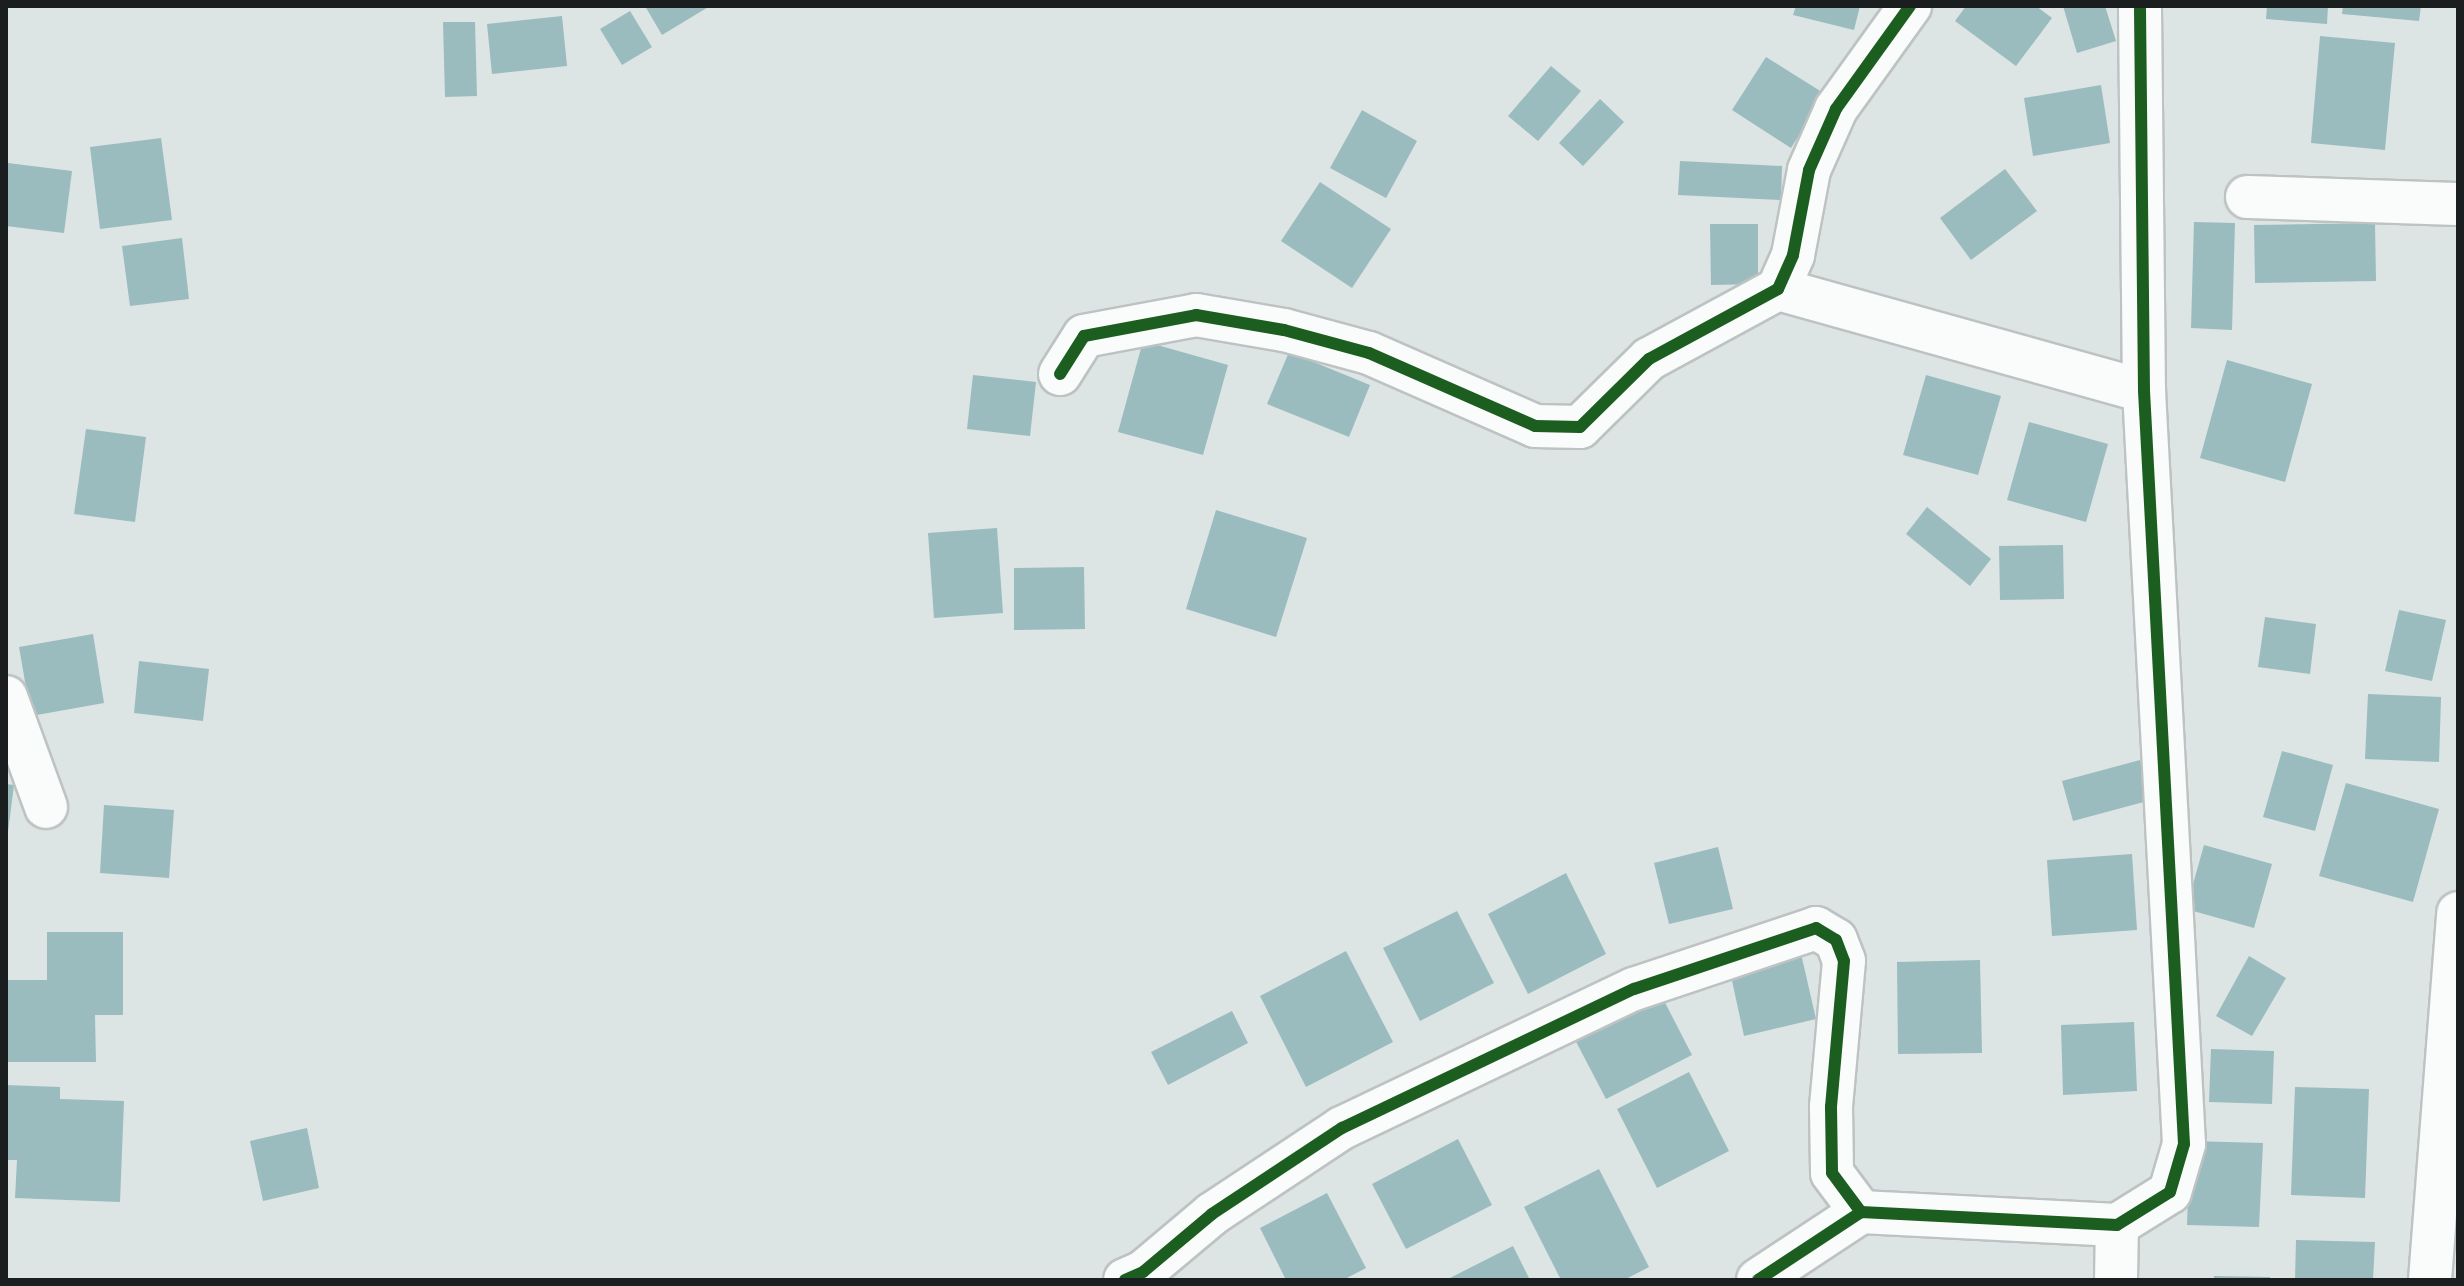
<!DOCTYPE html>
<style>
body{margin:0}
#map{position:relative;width:2464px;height:1286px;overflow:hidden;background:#dde4e4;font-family:"Titillium Web",sans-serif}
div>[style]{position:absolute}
.building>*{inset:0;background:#9abcbe}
.roads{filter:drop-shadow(2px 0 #bdc2c2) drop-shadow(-2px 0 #bdc2c2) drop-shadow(0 2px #bdc2c2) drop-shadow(0 -2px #bdc2c2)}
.minor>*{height:42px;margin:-21px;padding:0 21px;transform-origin:21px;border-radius:21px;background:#fafbfb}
.cycleway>*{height:12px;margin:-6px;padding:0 6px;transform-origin:6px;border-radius:6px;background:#1b5e20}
span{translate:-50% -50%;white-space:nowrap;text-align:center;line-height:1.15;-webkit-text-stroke:6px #e7f4f5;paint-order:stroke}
.frame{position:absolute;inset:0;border:8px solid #1a1e1e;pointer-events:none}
</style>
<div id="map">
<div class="building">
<i style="clip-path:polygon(645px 6px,710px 6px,662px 35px)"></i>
<i style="clip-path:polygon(1796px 6px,1860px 6px,1854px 30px,1793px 15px)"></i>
<i style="clip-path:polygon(1966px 6px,2036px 6px,2052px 18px,2016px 66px,1955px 21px)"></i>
<i style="clip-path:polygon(2063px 6px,2105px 6px,2116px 41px,2077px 53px)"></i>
<i style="clip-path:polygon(2267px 6px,2328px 6px,2327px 24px,2266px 19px)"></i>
<i style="clip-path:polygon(2343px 6px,2421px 6px,2419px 21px,2342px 14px)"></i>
<i style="clip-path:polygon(630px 11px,652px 47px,622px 65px,600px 29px)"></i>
<i style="clip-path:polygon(562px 16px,567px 66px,492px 74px,487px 24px)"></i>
<i style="clip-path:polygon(443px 22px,475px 22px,477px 96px,445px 97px)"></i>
<i style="clip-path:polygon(2320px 36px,2395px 43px,2385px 150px,2311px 143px)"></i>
<i style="clip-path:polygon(1766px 57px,1825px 94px,1791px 148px,1732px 110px)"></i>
<i style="clip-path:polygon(1551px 66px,1581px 91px,1538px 141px,1508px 116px)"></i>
<i style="clip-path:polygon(2101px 85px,2110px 143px,2033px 156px,2024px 98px)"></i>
<i style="clip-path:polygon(1600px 99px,1624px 122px,1583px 166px,1559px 143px)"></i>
<i style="clip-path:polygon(1362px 110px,1417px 141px,1386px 198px,1330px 168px)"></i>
<i style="clip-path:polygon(161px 138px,172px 220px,100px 229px,90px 147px)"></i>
<i style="clip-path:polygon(1680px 161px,1782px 166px,1781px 200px,1678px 195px)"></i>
<i style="clip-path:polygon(8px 163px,72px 171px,64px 233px,6px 226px)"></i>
<i style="clip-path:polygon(2005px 169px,2037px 211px,1971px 260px,1940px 218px)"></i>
<i style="clip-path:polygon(1320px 182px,1391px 229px,1352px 288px,1281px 241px)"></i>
<i style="clip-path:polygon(2194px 222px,2235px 223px,2232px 330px,2191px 328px)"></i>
<i style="clip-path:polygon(2375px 223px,2376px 281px,2255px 283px,2254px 225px)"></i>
<i style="clip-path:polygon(1710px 224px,1758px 224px,1758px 284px,1711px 285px)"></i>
<i style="clip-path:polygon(182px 238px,189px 299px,130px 306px,122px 246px)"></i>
<i style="clip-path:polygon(1143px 341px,1228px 365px,1203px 455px,1118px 432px)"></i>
<i style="clip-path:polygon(1289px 352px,1370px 385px,1349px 437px,1267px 404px)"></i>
<i style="clip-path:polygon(2227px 360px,2312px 384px,2285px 482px,2200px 458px)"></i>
<i style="clip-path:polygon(973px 375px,1036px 382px,1030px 436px,967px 429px)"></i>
<i style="clip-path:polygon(1926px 375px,2001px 396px,1978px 475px,1903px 455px)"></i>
<i style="clip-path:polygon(2029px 422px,2108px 444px,2086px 522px,2007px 500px)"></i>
<i style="clip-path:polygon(86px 429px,146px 437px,135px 522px,74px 514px)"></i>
<i style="clip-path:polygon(1927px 507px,1991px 559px,1970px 586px,1906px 534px)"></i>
<i style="clip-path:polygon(1216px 510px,1307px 538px,1276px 637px,1186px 609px)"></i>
<i style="clip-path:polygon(997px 528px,1003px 613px,934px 618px,928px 533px)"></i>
<i style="clip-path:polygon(2063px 545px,2064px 599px,2000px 600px,1999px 546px)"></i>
<i style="clip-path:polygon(1084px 567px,1085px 629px,1014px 630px,1014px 568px)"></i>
<i style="clip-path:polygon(2399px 610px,2446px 620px,2432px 681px,2385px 671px)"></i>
<i style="clip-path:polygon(2265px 617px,2316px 624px,2310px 674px,2258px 667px)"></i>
<i style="clip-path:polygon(93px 634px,104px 703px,31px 716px,19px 647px)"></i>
<i style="clip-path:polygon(139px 661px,209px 669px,203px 721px,134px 713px)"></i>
<i style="clip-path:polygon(2368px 694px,2441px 697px,2439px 762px,2365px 759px)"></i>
<i style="clip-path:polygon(2282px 751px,2333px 765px,2315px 831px,2263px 817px)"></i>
<i style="clip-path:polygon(2140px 760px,2151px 800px,2073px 821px,2062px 781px)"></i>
<i style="clip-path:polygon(2346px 783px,2439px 809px,2413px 902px,2319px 876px)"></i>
<i style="clip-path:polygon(6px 784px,14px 785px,8px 832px,6px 832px)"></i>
<i style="clip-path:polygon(104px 805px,174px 810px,169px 878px,100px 873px)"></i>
<i style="clip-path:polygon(2204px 845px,2272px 864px,2254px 928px,2186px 909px)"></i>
<i style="clip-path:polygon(1718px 847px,1733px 909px,1669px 924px,1654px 863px)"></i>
<i style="clip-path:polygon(2132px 854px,2137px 930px,2052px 936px,2047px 860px)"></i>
<i style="clip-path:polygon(1566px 873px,1606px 954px,1528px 994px,1488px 914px)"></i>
<i style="clip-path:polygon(1457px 911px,1494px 983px,1420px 1021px,1383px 948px)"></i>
<i style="clip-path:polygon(47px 932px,123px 932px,123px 1015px,95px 1015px,96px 1062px,8px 1062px,7px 980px,47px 980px)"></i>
<i style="clip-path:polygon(1799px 945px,1816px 1019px,1744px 1036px,1728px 962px)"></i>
<i style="clip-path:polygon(1346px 951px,1393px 1042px,1306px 1087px,1260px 996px)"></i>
<i style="clip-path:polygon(2249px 956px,2286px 978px,2252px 1036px,2216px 1016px)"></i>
<i style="clip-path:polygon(1980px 960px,1982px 1053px,1898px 1054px,1897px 962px)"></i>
<i style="clip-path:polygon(1658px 989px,1692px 1055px,1606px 1099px,1572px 1034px)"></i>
<i style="clip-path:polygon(1232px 1011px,1248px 1043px,1168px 1085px,1151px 1052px)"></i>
<i style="clip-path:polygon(2134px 1022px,2137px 1091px,2063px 1095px,2061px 1025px)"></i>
<i style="clip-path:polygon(2211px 1049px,2274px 1051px,2272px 1104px,2209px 1102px)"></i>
<i style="clip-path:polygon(1689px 1072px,1729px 1151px,1657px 1188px,1617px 1109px)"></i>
<i style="clip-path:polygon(6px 1085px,60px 1087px,60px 1099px,124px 1101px,120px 1202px,15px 1198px,17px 1160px,6px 1160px)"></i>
<i style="clip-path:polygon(2295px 1087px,2369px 1089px,2365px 1198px,2291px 1195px)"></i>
<i style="clip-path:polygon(307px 1128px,319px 1188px,263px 1201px,250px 1141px)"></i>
<i style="clip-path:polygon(1458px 1139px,1492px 1205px,1406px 1249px,1372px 1184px)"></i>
<i style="clip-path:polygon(2190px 1141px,2263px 1143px,2259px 1227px,2187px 1225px)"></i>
<i style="clip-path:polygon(1599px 1169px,1649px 1267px,1624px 1280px,1561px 1280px,1524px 1207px)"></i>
<i style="clip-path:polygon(1327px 1193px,1366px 1268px,1343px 1280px,1286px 1280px,1260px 1228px)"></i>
<i style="clip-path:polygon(2296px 1240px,2375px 1242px,2373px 1280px,2295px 1280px)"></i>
<i style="clip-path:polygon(1513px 1246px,1530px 1280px,1446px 1280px)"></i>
<i style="clip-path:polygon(2214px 1276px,2270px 1277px,2270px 1280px,2214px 1280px)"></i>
</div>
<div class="roads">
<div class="minor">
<i style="left:2247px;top:197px;width:211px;rotate:1.9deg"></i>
<i style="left:1778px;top:289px;width:380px;rotate:15.6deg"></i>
<i style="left:1060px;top:374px;width:45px;rotate:-57.7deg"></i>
<i style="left:1084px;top:336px;width:114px;rotate:-10.6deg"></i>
<i style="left:1196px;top:315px;width:89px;rotate:9.7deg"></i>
<i style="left:1284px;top:330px;width:88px;rotate:15.1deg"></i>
<i style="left:1369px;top:353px;width:181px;rotate:23.7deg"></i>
<i style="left:1535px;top:426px;width:45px;rotate:1.3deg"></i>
<i style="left:1580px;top:427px;width:97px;rotate:-44.6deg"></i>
<i style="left:1649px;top:359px;width:147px;rotate:-28.5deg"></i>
<i style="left:1778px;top:289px;width:37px;rotate:-66deg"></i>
<i style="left:1793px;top:255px;width:86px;rotate:-79.3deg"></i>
<i style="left:1809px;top:170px;width:67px;rotate:-66.1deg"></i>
<i style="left:1836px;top:109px;width:127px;rotate:-54.3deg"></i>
<i style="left:6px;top:697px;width:117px;rotate:70deg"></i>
<i style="left:1125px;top:1280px;width:20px;rotate:-24deg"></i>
<i style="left:1143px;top:1272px;width:90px;rotate:-40deg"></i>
<i style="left:1212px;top:1214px;width:156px;rotate:-33.5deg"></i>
<i style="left:1342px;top:1128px;width:323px;rotate:-25.5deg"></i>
<i style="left:1634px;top:989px;width:192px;rotate:-18.5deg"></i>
<i style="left:1816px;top:928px;width:23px;rotate:31deg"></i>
<i style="left:1836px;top:940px;width:22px;rotate:69deg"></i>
<i style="left:1844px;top:961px;width:147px;rotate:95.1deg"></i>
<i style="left:1831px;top:1107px;width:66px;rotate:89.1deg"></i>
<i style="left:1832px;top:1173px;width:49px;rotate:53.4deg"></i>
<i style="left:1758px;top:1280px;width:123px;rotate:-33.4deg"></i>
<i style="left:1861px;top:1212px;width:256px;rotate:2.9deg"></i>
<i style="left:2117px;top:1225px;width:62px;rotate:-31.9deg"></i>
<i style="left:2170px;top:1192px;width:50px;rotate:-73.7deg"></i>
<i style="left:2184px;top:1144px;width:754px;rotate:-93.04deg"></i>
<i style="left:2144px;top:391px;width:385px;rotate:-90.6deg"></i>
<i style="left:2116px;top:1280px;width:55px;rotate:-89deg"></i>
<i style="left:2430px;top:1280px;width:368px;rotate:-85.6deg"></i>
</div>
</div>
<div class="cycleway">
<i style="left:1060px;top:374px;width:45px;rotate:-57.7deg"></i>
<i style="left:1084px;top:336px;width:114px;rotate:-10.6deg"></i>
<i style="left:1196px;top:315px;width:89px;rotate:9.7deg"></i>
<i style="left:1284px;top:330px;width:88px;rotate:15.1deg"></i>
<i style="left:1369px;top:353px;width:181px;rotate:23.7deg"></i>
<i style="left:1535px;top:426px;width:45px;rotate:1.3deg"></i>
<i style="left:1580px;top:427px;width:97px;rotate:-44.6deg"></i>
<i style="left:1649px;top:359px;width:147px;rotate:-28.5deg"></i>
<i style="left:1778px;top:289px;width:37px;rotate:-66deg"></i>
<i style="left:1793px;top:255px;width:86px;rotate:-79.3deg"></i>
<i style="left:1809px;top:170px;width:67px;rotate:-66.1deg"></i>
<i style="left:1836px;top:109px;width:127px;rotate:-54.3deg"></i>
<i style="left:1125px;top:1280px;width:20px;rotate:-24deg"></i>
<i style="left:1143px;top:1272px;width:90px;rotate:-40deg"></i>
<i style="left:1212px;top:1214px;width:156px;rotate:-33.5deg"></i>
<i style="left:1342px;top:1128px;width:323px;rotate:-25.5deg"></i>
<i style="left:1634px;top:989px;width:192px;rotate:-18.5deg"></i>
<i style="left:1816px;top:928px;width:23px;rotate:31deg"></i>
<i style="left:1836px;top:940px;width:22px;rotate:69deg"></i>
<i style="left:1844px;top:961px;width:147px;rotate:95.1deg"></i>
<i style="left:1831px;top:1107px;width:66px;rotate:89.1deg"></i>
<i style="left:1832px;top:1173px;width:49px;rotate:53.4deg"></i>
<i style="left:1758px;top:1280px;width:123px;rotate:-33.4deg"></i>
<i style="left:1861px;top:1212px;width:256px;rotate:2.9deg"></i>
<i style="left:2117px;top:1225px;width:62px;rotate:-31.9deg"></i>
<i style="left:2170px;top:1192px;width:50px;rotate:-73.7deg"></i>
<i style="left:2184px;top:1144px;width:754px;rotate:-93.04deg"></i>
<i style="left:2144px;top:391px;width:385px;rotate:-90.6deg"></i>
</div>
<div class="frame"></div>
</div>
